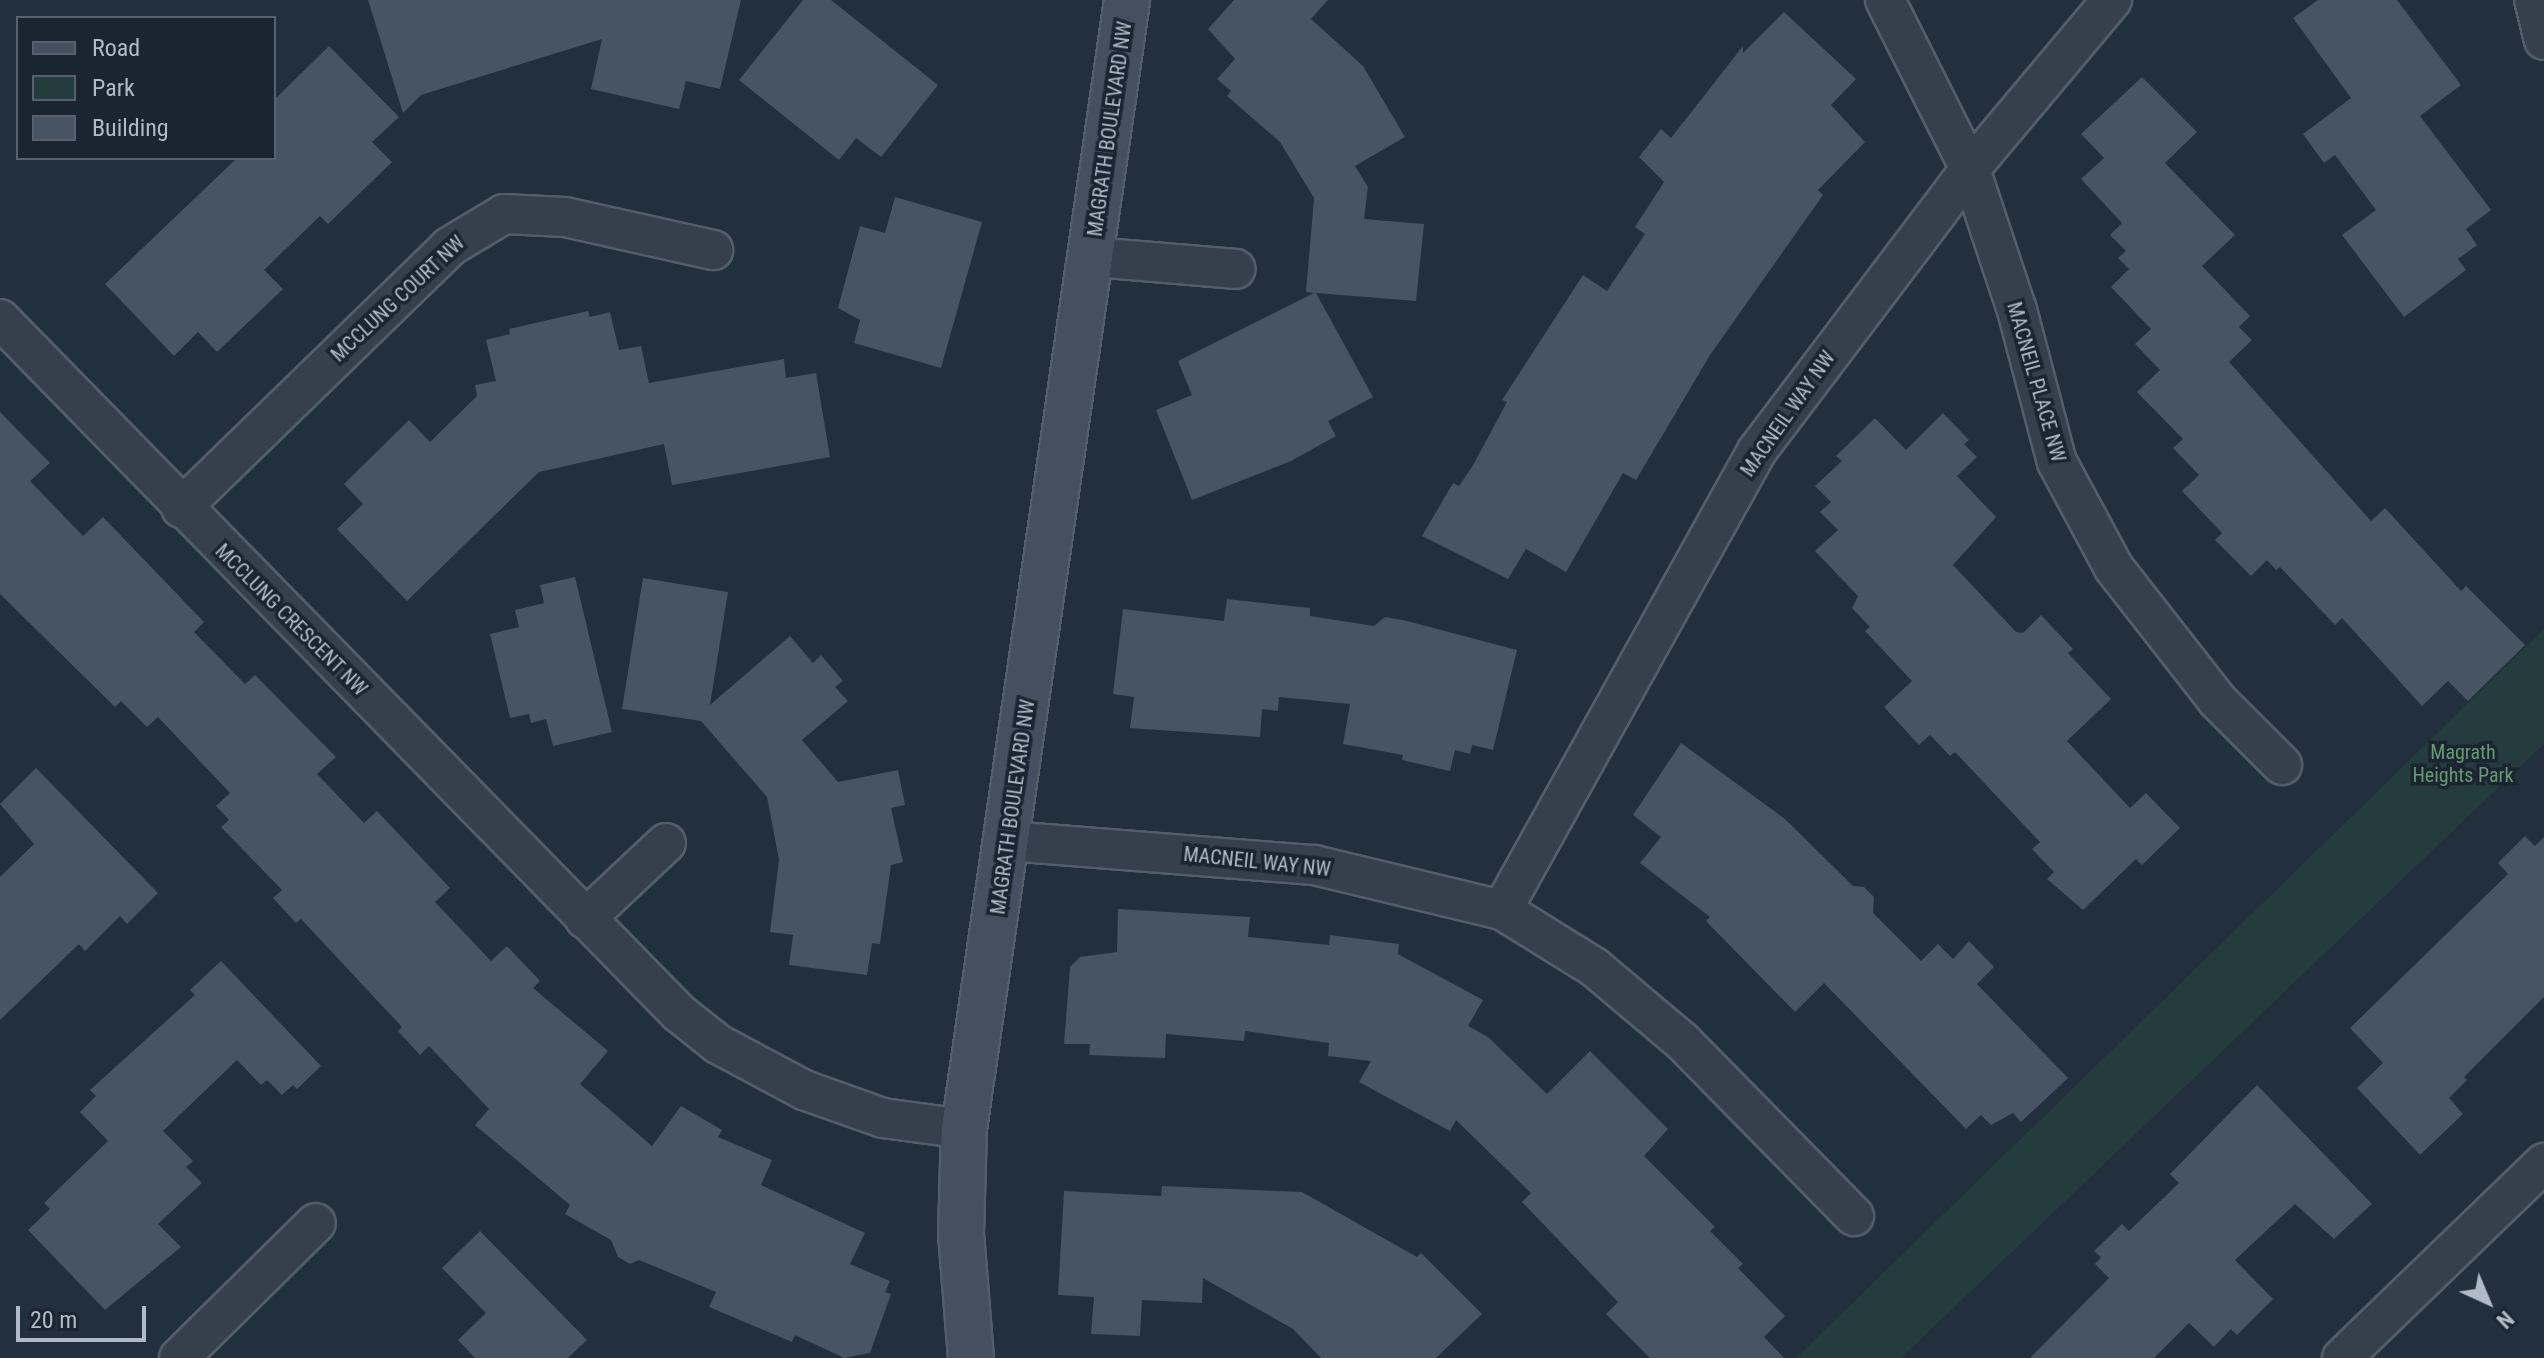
<!DOCTYPE html>
<style>
body{margin:0}
#map{position:relative;width:2544px;height:1358px;overflow:hidden;background:#222f3c;font-family:"Roboto Condensed",sans-serif}
div>[style]{position:absolute}
.green>*{inset:0;background:#243c3d}
.building>*{inset:0;background:#465463}
.roads{filter:drop-shadow(2px 0 #545e6a) drop-shadow(-2px 0 #545e6a) drop-shadow(0 2px #545e6a) drop-shadow(0 -2px #545e6a)}
.street>*{height:38px;margin:-19px;padding:0 19px;transform-origin:19px;border-radius:19px;background:#36404d}
.secondary>*{height:44px;margin:-22px;padding:0 22px;transform-origin:22px;border-radius:22px;background:#445060}
span{translate:-50% -50%;white-space:nowrap;text-align:center;line-height:1.15;-webkit-text-stroke:7px #1b2531;paint-order:stroke}
.street-label{font-size:20px;color:#b1bbc8}
.park-label{font-size:20px;color:#679a70}
.legend{position:absolute;left:16px;top:16px;width:260px;height:144px;box-sizing:border-box;background:#1b2531;border:2px solid #57616d;margin:0;padding:10px 14px;list-style:none;font-size:24px;color:#b1bbc8}
.legend li{display:flex;align-items:center;gap:16px;height:40px}
.legend b{width:40px;border:2px solid #57616d}
.north{position:absolute;left:2448px;top:1262px;width:80px;height:80px;-webkit-text-stroke:6px #1b2531;paint-order:stroke;rotate:136deg;font-size:22px;font-weight:700;line-height:32px;text-align:center;color:#b1bbc8}
.north::after{content:'';display:block;margin:auto;width:28px;height:36px;background:#b1bbc8;clip-path:polygon(50% 0,100% 100%,50% 72%,0 100%)}
.scale{position:absolute;left:16px;top:1306px;width:130px;height:36px;box-sizing:border-box;border:4px solid #b1bbc8;border-top:0;padding-left:10px;font-size:24px;line-height:28px;white-space:nowrap;color:#b1bbc8;-webkit-text-stroke:6px #1b2531;paint-order:stroke}
</style>
<div id="map">
<div class="green">
<i style="clip-path:polygon(2544px 629px,2544px 744px,1901px 1358px,1796px 1358px)"></i>
</div>
<div class="building">
<i style="clip-path:polygon(368px 0,741px 0,720px 89px,686px 81px,679px 109px,591px 89px,602px 39px,421px 95px,403px 113px)"></i>
<i style="clip-path:polygon(803px 0,831px 0,938px 85px,881px 157px,856px 138px,839px 160px,739px 80px)"></i>
<i style="clip-path:polygon(1234px 0,1328px 0,1311px 19px,1363px 66px,1405px 137px,1355px 166px,1368px 187px,1364px 219px,1424px 224px,1416px 301px,1316px 293px,1373px 397px,1328px 421px,1336px 436px,1291px 461px,1192px 500px,1156px 410px,1192px 395px,1178px 361px,1314px 293px,1306px 292px,1314px 198px,1280px 142px,1227px 96px,1231px 91px,1217px 79px,1235px 59px,1208px 29px)"></i>
<i style="clip-path:polygon(2318px 0,2397px 0,2461px 85px,2420px 116px,2491px 210px,2466px 229px,2477px 245px,2458px 259px,2466px 270px,2404px 317px,2342px 235px,2376px 210px,2335px 155px,2324px 163px,2303px 134px,2351px 98px,2293px 18px)"></i>
<i style="clip-path:polygon(1784px 12px,1856px 79px,1831px 105px,1865px 142px,1818px 190px,1823px 195px,1710px 355px,1636px 480px,1623px 473px,1566px 572px,1526px 549px,1508px 579px,1422px 536px,1453px 483px,1459px 486px,1472px 467px,1507px 402px,1502px 400px,1583px 275px,1607px 291px,1645px 234px,1635px 227px,1664px 182px,1639px 157px,1661px 129px,1671px 138px,1743px 46px,1743px 53px)"></i>
<i style="clip-path:polygon(329px 46px,399px 117px,372px 142px,392px 162px,328px 224px,320px 216px,264px 270px,283px 289px,217px 352px,198px 332px,174px 356px,105px 284px,237px 158px,274px 158px,274px 100px)"></i>
<i style="clip-path:polygon(2142px 77px,2197px 132px,2165px 163px,2235px 235px,2202px 266px,2250px 316px,2239px 327px,2252px 340px,2229px 362px,2371px 521px,2385px 508px,2461px 591px,2466px 586px,2525px 645px,2468px 701px,2448px 681px,2422px 706px,2342px 618px,2335px 625px,2280px 567px,2276px 570px,2267px 560px,2251px 576px,2215px 540px,2222px 533px,2182px 491px,2199px 475px,2173px 448px,2183px 439px,2137px 392px,2160px 370px,2135px 344px,2151px 329px,2111px 287px,2129px 269px,2118px 258px,2126px 251px,2110px 235px,2122px 223px,2081px 179px,2104px 158px,2081px 134px)"></i>
<i style="clip-path:polygon(895px 197px,982px 222px,941px 368px,854px 343px,860px 320px,838px 308px,860px 226px,885px 233px)"></i>
<i style="clip-path:polygon(588px 311px,590px 317px,610px 312px,619px 350px,641px 346px,649px 383px,784px 359px,786px 378px,816px 373px,830px 457px,672px 485px,664px 444px,539px 472px,407px 601px,337px 529px,363px 504px,344px 484px,409px 420px,430px 442px,477px 396px,475px 385px,496px 381px,486px 340px,510px 334px,509px 329px)"></i>
<i style="clip-path:polygon(0 412px,50px 463px,30px 481px,83px 536px,103px 517px,204px 622px,194px 632px,245px 684px,255px 675px,336px 757px,317px 774px,364px 823px,377px 811px,450px 888px,435px 902px,491px 961px,507px 946px,540px 981px,533px 988px,608px 1051px,580px 1084px,652px 1146px,681px 1106px,722px 1130px,718px 1137px,772px 1160px,761px 1185px,865px 1233px,850px 1264px,890px 1281px,885px 1292px,891px 1294px,870px 1353px,844px 1358px,795px 1335px,792px 1342px,709px 1307px,716px 1292px,639px 1260px,630px 1264px,618px 1257px,611px 1240px,565px 1214px,570px 1205px,475px 1125px,489px 1109px,429px 1046px,420px 1055px,398px 1031px,402px 1027px,301px 919px,296px 923px,273px 898px,282px 890px,221px 827px,229px 820px,216px 806px,230px 793px,158px 717px,147px 727px,121px 701px,115px 707px,0 594px)"></i>
<i style="clip-path:polygon(1943px 413px,1969px 440px,1964px 444px,1977px 457px,1957px 476px,1996px 517px,1953px 565px,2016px 632px,2023px 633px,2041px 615px,2073px 649px,2068px 653px,2111px 699px,2067px 741px,2130px 808px,2146px 793px,2180px 828px,2142px 865px,2136px 859px,2083px 910px,2047px 879px,2054px 872px,2032px 849px,2040px 842px,1955px 752px,1950px 756px,1930px 735px,1919px 745px,1884px 707px,1912px 681px,1865px 631px,1870px 627px,1852px 608px,1858px 596px,1815px 551px,1838px 530px,1820px 512px,1831px 502px,1815px 486px,1842px 461px,1836px 456px,1875px 418px,1906px 450px)"></i>
<i style="clip-path:polygon(575px 577px,612px 732px,553px 746px,546px 719px,531px 723px,529px 714px,510px 718px,490px 634px,519px 627px,515px 610px,544px 603px,540px 585px)"></i>
<i style="clip-path:polygon(643px 578px,728px 592px,710px 705px,790px 636px,813px 663px,821px 655px,843px 681px,835px 687px,848px 701px,802px 740px,838px 782px,898px 770px,905px 805px,891px 808px,903px 862px,891px 865px,880px 944px,872px 943px,867px 975px,789px 965px,793px 935px,770px 932px,779px 860px,767px 797px,701px 721px,622px 709px)"></i>
<i style="clip-path:polygon(1227px 599px,1310px 608px,1310px 616px,1374px 626px,1385px 617px,1403px 620px,1517px 650px,1493px 750px,1472px 745px,1470px 754px,1455px 750px,1450px 771px,1402px 760px,1403px 755px,1343px 744px,1350px 704px,1279px 697px,1278px 711px,1262px 709px,1260px 737px,1130px 728px,1134px 697px,1113px 694px,1123px 609px,1224px 621px)"></i>
<i style="clip-path:polygon(1681px 743px,1785px 819px,1853px 886px,1864px 887px,1874px 897px,1873px 913px,1921px 961px,1938px 944px,1953px 959px,1969px 941px,1994px 967px,1977px 984px,2068px 1078px,2021px 1122px,2013px 1113px,1991px 1125px,1981px 1115px,1966px 1129px,1824px 983px,1795px 1012px,1706px 921px,1710px 917px,1640px 863px,1661px 837px,1633px 815px)"></i>
<i style="clip-path:polygon(36px 768px,158px 893px,127px 924px,120px 916px,85px 951px,79px 944px,0 1020px,0 877px,34px 844px,0 804px)"></i>
<i style="clip-path:polygon(2525px 836px,2535px 846px,2544px 837px,2544px 997px,2464px 1077px,2467px 1080px,2449px 1098px,2463px 1114px,2420px 1155px,2357px 1088px,2383px 1063px,2350px 1028px,2508px 874px,2498px 863px)"></i>
<i style="clip-path:polygon(1118px 909px,1250px 917px,1248px 937px,1329px 945px,1330px 935px,1399px 944px,1398px 954px,1483px 1000px,1468px 1026px,1488px 1037px,1547px 1094px,1590px 1051px,1668px 1129px,1644px 1156px,1715px 1227px,1710px 1231px,1743px 1264px,1738px 1268px,1785px 1316px,1764px 1337px,1784px 1358px,1650px 1358px,1606px 1314px,1618px 1302px,1522px 1202px,1531px 1193px,1456px 1120px,1450px 1131px,1359px 1082px,1371px 1061px,1328px 1056px,1329px 1043px,1245px 1031px,1244px 1041px,1166px 1034px,1165px 1058px,1089px 1055px,1090px 1044px,1064px 1044px,1070px 967px,1080px 957px,1117px 952px)"></i>
<i style="clip-path:polygon(221px 961px,321px 1066px,297px 1089px,293px 1085px,282px 1095px,267px 1080px,261px 1085px,237px 1060px,163px 1131px,193px 1161px,186px 1167px,202px 1183px,158px 1224px,181px 1247px,105px 1310px,28px 1230px,50px 1209px,44px 1203px,108px 1141px,80px 1112px,96px 1096px,90px 1090px,195px 995px,190px 990px)"></i>
<i style="clip-path:polygon(2257px 1085px,2372px 1204px,2334px 1239px,2295px 1204px,2235px 1260px,2273px 1299px,2237px 1335px,2231px 1329px,2214px 1347px,2189px 1323px,2154px 1358px,2030px 1358px,2109px 1278px,2095px 1264px,2101px 1257px,2094px 1251px,2122px 1224px,2129px 1231px,2179px 1183px,2170px 1174px)"></i>
<i style="clip-path:polygon(1162px 1186px,1302px 1192px,1417px 1257px,1421px 1253px,1482px 1314px,1436px 1358px,1321px 1358px,1293px 1329px,1203px 1278px,1202px 1303px,1142px 1300px,1140px 1336px,1091px 1334px,1094px 1297px,1058px 1295px,1064px 1191px,1161px 1196px)"></i>
<i style="clip-path:polygon(480px 1231px,587px 1340px,568px 1358px,475px 1358px,458px 1340px,486px 1313px,442px 1268px)"></i>
</div>
<div class="roads">
<div class="street">
<i style="left:1885px;top:0;width:189px;rotate:63.3deg"></i>
<i style="left:1970px;top:169px;width:149px;rotate:71.6deg"></i>
<i style="left:2017px;top:310px;width:157px;rotate:75.3deg"></i>
<i style="left:2057px;top:462px;width:120px;rotate:61.7deg"></i>
<i style="left:2114px;top:568px;width:167px;rotate:52deg"></i>
<i style="left:2217px;top:700px;width:92px;rotate:45deg"></i>
<i style="left:2534px;top:0;width:41px;rotate:76deg"></i>
<i style="left:1093px;top:257px;width:143px;rotate:4.8deg"></i>
<i style="left:0;top:319px;width:971px;rotate:45.63deg"></i>
<i style="left:679px;top:1013px;width:50px;rotate:38.5deg"></i>
<i style="left:718px;top:1044px;width:98px;rotate:28.1deg"></i>
<i style="left:804px;top:1090px;width:84px;rotate:19.5deg"></i>
<i style="left:883px;top:1118px;width:82px;rotate:7.7deg"></i>
<i style="left:181px;top:508px;width:374px;rotate:-44.2deg"></i>
<i style="left:449px;top:247px;width:64px;rotate:-31deg"></i>
<i style="left:504px;top:214px;width:61px;rotate:2.8deg"></i>
<i style="left:565px;top:217px;width:152px;rotate:12.6deg"></i>
<i style="left:1008px;top:841px;width:307px;rotate:4.5deg"></i>
<i style="left:1314px;top:865px;width:193px;rotate:13.5deg"></i>
<i style="left:1502px;top:910px;width:108px;rotate:31.8deg"></i>
<i style="left:1594px;top:967px;width:116px;rotate:40.1deg"></i>
<i style="left:1683px;top:1042px;width:244px;rotate:45.5deg"></i>
<i style="left:1502px;top:910px;width:525px;rotate:-60.95deg"></i>
<i style="left:1757px;top:451px;width:353px;rotate:-52.9deg"></i>
<i style="left:1970px;top:169px;width:221px;rotate:-50deg"></i>
<i style="left:585px;top:919px;width:111px;rotate:-43.2deg"></i>
<i style="left:179px;top:1358px;width:192px;rotate:-44.6deg"></i>
<i style="left:2342px;top:1358px;width:281px;rotate:-44deg"></i>
</div>
<div class="secondary">
<i style="left:971px;top:1358px;width:124px;rotate:-94.6deg"></i>
<i style="left:961px;top:1234px;width:105px;rotate:-88.4deg"></i>
<i style="left:964px;top:1129px;width:1141px;rotate:-81.78deg"></i>
</div>
</div>
<div class="street-label">
<span style="left:1110px;top:129px;rotate:-82deg">MAGRATH BOULEVARD NW</span>
<span style="left:398px;top:299px;rotate:-43deg">MCCLUNG COURT NW</span>
<span style="left:2036px;top:382px;rotate:74deg">MACNEIL PLACE NW</span>
<span style="left:1788px;top:414px;rotate:-55deg">MACNEIL WAY NW</span>
<span style="left:291px;top:620px;rotate:45deg">MCCLUNG CRESCENT NW</span>
<span style="left:1013px;top:807px;rotate:-82deg">MAGRATH BOULEVARD NW</span>
<span style="left:1257px;top:862px;rotate:6deg">MACNEIL WAY NW</span>
</div>
<div class="park-label">
<span style="left:2463px;top:764px">Magrath<br>Heights Park</span>
</div>
<ul class="legend">
<li><b style="height:10px;background:#445060"></b>Road</li>
<li><b style="height:22px;background:#243c3d"></b>Park</li>
<li><b style="height:22px;background:#465463"></b>Building</li>
</ul>
<div class="north">N</div>
<div class="scale">20 m</div>
</div>
